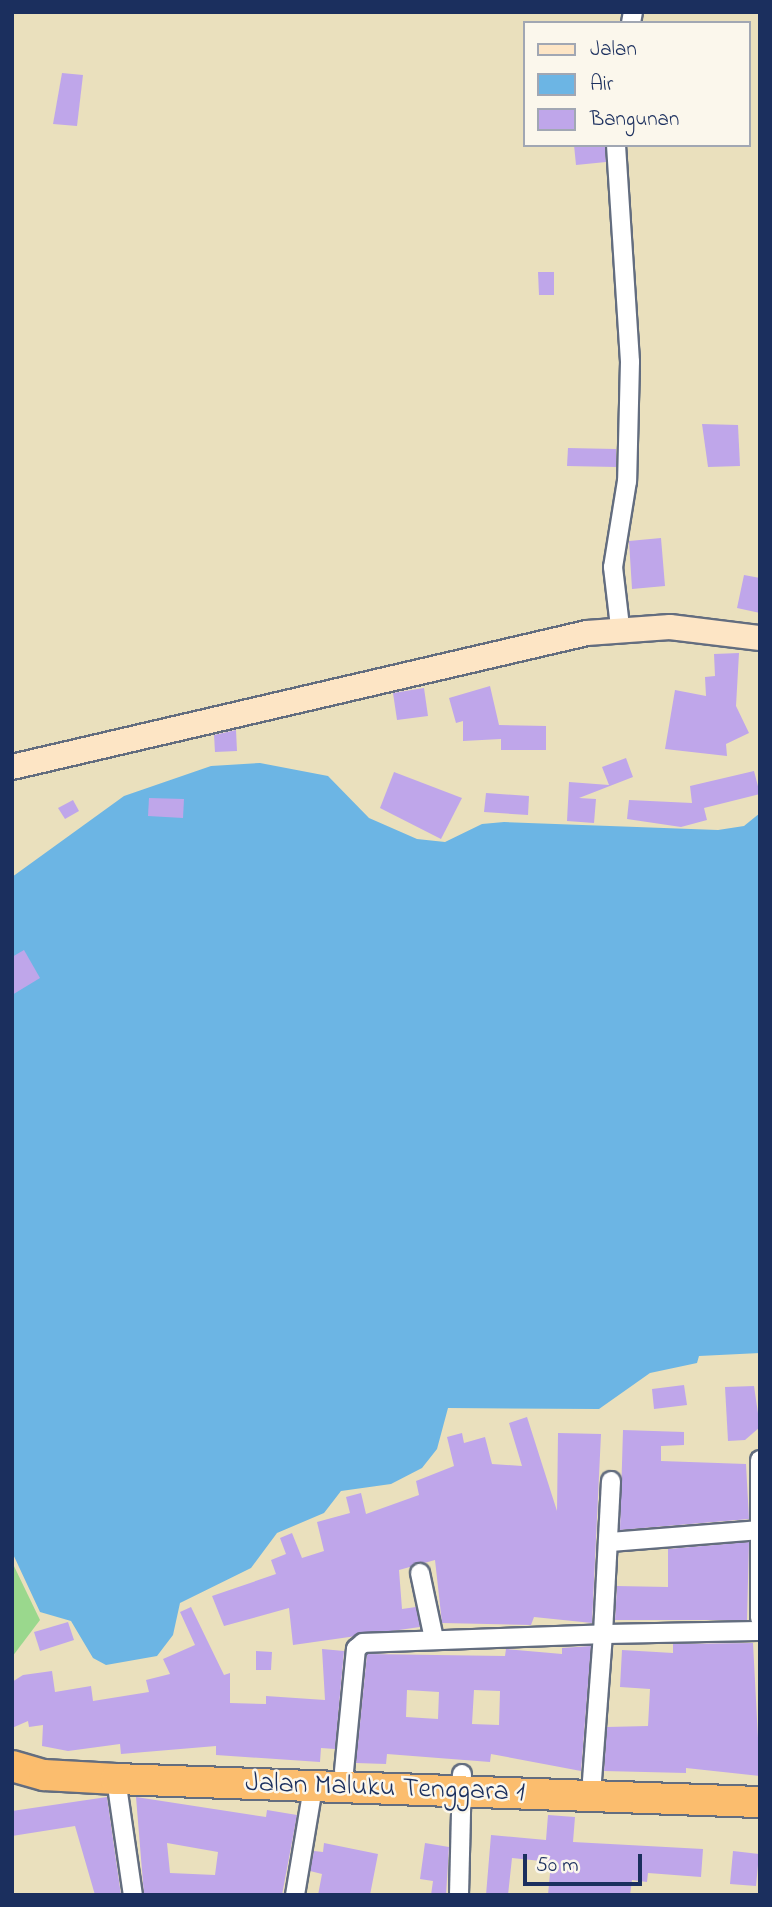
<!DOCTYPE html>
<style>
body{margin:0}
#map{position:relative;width:772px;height:1907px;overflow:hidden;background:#eae0bd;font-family:"Indie Flower",sans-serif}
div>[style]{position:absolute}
.green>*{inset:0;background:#9ad88d}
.water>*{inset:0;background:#6cb5e4}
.building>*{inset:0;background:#bfa6ea}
.roads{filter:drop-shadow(2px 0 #636d7f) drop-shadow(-2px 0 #636d7f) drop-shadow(0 2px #636d7f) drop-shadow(0 -2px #636d7f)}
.street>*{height:18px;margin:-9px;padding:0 9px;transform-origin:9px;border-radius:9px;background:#fff}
.secondary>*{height:24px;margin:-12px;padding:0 12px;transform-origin:12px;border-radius:12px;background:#fde5c5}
.highway>*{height:30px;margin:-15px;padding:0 15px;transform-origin:15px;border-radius:15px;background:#fbbd6e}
span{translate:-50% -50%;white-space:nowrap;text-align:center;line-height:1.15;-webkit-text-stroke:5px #fbf7ec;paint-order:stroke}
.street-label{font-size:28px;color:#1b2f5e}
.frame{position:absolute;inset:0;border:14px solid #1b2f5e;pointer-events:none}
.legend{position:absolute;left:523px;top:21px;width:228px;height:126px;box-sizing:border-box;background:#fbf7ec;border:2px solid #a1a7b3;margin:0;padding:9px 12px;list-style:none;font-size:21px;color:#1b2f5e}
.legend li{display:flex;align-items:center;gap:14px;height:35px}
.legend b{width:35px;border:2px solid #a1a7b3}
.scale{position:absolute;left:523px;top:1854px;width:119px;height:32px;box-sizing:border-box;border:4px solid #1b2f5e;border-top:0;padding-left:9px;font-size:21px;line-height:24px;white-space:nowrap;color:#1b2f5e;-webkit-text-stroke:5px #fbf7ec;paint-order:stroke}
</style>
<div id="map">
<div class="green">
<i style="clip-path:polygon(12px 1562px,40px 1620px,12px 1657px)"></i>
</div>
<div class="water">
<i style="clip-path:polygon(260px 763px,328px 776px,369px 818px,417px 839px,445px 842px,482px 824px,504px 822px,718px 830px,744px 826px,760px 813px,760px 1353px,699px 1356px,697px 1363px,650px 1373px,599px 1409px,448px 1408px,437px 1449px,422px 1468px,391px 1484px,341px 1491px,324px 1513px,277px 1533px,251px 1568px,180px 1603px,173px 1635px,157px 1656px,106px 1665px,93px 1658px,71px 1621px,40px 1612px,12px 1552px,12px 877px,124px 796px,211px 766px)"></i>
</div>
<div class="building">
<i style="clip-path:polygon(62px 73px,83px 75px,77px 126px,53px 124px)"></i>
<i style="clip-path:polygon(574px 145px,605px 145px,606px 162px,576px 165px)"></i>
<i style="clip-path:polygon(538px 272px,554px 272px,554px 295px,539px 295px)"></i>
<i style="clip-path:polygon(702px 424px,738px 425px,740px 466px,708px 467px)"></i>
<i style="clip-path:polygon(568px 448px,616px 449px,616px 467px,567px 466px)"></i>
<i style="clip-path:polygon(661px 538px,665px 586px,632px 589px,629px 541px)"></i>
<i style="clip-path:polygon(744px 575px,760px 578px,760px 613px,737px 608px)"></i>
<i style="clip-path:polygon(739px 653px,736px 706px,749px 733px,726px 744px,727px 756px,665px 749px,675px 690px,706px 696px,705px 677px,715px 676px,714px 654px)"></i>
<i style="clip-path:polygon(490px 686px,499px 725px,546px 726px,546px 750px,501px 750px,501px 739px,463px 741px,463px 721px,456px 723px,449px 698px)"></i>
<i style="clip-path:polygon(424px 688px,428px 716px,397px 720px,393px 693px)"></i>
<i style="clip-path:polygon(236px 730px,237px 751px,215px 752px,214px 735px)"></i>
<i style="clip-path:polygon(626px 758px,633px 777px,579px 798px,596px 799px,594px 823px,567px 821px,569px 782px,609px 785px,602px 767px)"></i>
<i style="clip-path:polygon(754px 771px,760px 794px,704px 808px,707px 820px,681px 827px,627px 819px,629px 800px,692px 803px,690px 786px)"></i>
<i style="clip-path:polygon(394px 772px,462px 798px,441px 839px,380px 808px)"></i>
<i style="clip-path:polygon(486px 793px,529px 796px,528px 815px,484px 812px)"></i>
<i style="clip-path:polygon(149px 798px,184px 799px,183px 818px,148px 816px)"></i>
<i style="clip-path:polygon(73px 800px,79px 811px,65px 819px,58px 808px)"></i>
<i style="clip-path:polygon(24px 950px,40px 978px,12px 995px,12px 957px)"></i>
<i style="clip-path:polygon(684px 1385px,687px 1405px,654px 1409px,652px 1389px)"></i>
<i style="clip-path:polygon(754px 1386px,760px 1427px,745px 1440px,728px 1441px,725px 1387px)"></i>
<i style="clip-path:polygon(527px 1417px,557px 1511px,558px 1433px,601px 1434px,592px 1623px,534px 1617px,531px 1625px,442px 1623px,435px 1560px,399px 1570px,402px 1609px,416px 1607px,420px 1627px,293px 1645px,289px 1608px,224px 1626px,212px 1596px,276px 1574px,271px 1560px,286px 1554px,280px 1538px,292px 1533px,302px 1558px,324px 1551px,317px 1522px,350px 1513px,346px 1497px,361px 1493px,366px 1514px,419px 1495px,416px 1481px,454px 1466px,447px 1437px,462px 1433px,464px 1443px,485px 1437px,492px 1464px,522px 1466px,509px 1423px)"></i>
<i style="clip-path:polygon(623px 1430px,684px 1432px,684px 1445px,661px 1446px,661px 1461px,746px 1464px,749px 1519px,620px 1530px)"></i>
<i style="clip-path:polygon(749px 1542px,747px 1620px,615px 1620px,617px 1586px,668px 1587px,668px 1549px)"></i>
<i style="clip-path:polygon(191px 1607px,224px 1675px,230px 1673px,230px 1703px,266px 1704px,266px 1696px,325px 1700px,322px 1649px,344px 1651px,335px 1749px,321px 1748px,320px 1762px,216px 1755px,216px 1746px,121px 1754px,120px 1744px,68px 1751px,42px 1746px,43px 1725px,29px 1727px,28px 1721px,12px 1728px,12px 1682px,23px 1675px,52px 1671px,55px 1692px,91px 1686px,93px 1701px,149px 1692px,146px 1680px,170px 1674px,163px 1659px,195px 1645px,180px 1612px)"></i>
<i style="clip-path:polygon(68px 1622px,74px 1640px,40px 1651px,34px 1632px)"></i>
<i style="clip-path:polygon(753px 1643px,760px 1776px,686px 1768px,686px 1773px,604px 1771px,607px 1727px,648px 1726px,650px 1689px,620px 1687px,622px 1650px,673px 1653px,673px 1644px)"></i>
<i style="clip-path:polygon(evenodd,591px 1646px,581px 1771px,491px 1754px,490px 1762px,387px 1754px,386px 1764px,356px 1763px,367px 1654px,505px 1656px,506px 1649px,562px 1654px,562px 1648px,591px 1646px,407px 1690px,439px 1692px,438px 1719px,406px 1717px,407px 1690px,591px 1646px,474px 1690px,500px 1691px,499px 1725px,472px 1724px,474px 1690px)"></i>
<i style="clip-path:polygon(256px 1651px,272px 1652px,271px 1670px,256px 1670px)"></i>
<i style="clip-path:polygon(107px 1797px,121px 1895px,95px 1895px,75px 1826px,12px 1836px,12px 1811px)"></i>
<i style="clip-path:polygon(evenodd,136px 1797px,266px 1817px,267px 1810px,297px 1815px,282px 1895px,144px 1895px,136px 1797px,167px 1843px,218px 1852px,215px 1875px,170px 1873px,167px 1843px)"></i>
<i style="clip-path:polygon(548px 1815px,575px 1817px,573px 1842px,703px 1849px,701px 1877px,648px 1873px,647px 1882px,632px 1880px,630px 1895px,548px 1895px,551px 1862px,512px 1858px,508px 1895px,486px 1895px,491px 1835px,546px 1840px)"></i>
<i style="clip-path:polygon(324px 1843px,378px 1854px,370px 1895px,318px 1895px,322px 1874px,310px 1871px,314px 1851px,323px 1852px)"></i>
<i style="clip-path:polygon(425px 1843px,449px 1847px,446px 1895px,431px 1895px,433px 1881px,420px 1879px)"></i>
<i style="clip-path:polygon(733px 1851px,759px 1854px,756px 1886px,730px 1884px)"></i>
</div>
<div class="roads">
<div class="street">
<i style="left:631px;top:23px;width:11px;rotate:-80deg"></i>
<i style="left:616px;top:145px;width:217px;rotate:86.3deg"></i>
<i style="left:630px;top:362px;width:119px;rotate:91.4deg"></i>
<i style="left:627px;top:481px;width:87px;rotate:99.2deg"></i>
<i style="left:613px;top:567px;width:60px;rotate:83.3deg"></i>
<i style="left:760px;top:1460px;width:158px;rotate:90deg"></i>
<i style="left:611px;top:1481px;width:153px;rotate:93deg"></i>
<i style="left:603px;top:1634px;width:157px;rotate:-1.1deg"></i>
<i style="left:610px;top:1542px;width:148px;rotate:-4.6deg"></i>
<i style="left:420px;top:1573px;width:67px;rotate:78deg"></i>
<i style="left:344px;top:1771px;width:123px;rotate:-84.4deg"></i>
<i style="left:356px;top:1649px;width:9px;rotate:-41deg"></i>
<i style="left:363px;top:1643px;width:240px;rotate:-2.1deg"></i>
<i style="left:603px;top:1634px;width:147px;rotate:94.3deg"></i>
<i style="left:116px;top:1779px;width:117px;rotate:81.7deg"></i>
<i style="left:295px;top:1895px;width:109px;rotate:-80.5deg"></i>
<i style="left:459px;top:1895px;width:121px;rotate:-88.6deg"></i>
</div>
<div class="secondary">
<i style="left:12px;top:767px;width:590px;rotate:-13.12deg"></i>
<i style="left:587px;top:633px;width:83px;rotate:-4.1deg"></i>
<i style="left:670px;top:627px;width:91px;rotate:7deg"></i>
</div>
<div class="highway">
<i style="left:12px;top:1766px;width:33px;rotate:16deg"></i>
<i style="left:44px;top:1775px;width:72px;rotate:3.2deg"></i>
<i style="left:116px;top:1779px;width:644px;rotate:2.05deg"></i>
</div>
</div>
<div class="street-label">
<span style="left:385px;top:1789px;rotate:2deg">Jalan Maluku Tenggara 1</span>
</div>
<div class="frame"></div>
<ul class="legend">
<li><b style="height:9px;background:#fde5c5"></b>Jalan</li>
<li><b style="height:19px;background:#6cb5e4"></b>Air</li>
<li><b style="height:19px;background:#bfa6ea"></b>Bangunan</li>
</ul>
<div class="scale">50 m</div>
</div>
